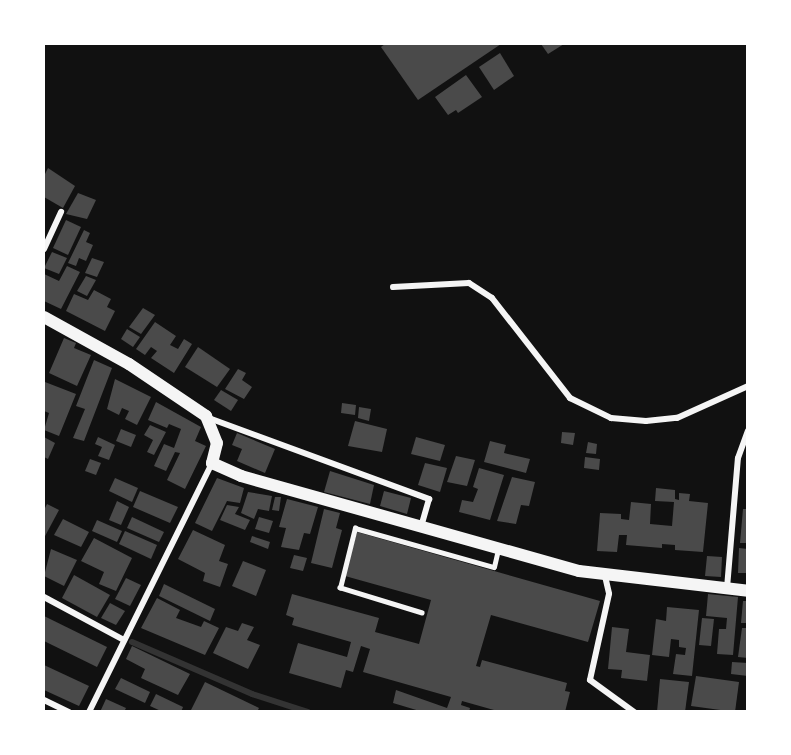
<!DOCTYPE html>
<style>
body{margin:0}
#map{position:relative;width:791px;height:755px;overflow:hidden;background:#111;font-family:"Noto Sans",sans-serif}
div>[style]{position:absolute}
.stream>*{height:6px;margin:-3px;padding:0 3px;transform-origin:3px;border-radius:3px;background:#333}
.building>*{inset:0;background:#4a4a4a}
.service>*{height:4.5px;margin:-2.25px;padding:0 2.25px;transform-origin:2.25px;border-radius:2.25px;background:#f5f5f5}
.minor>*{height:6px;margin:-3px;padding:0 3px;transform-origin:3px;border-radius:3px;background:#f5f5f5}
.secondary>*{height:12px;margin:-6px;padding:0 6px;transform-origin:6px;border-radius:6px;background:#f5f5f5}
span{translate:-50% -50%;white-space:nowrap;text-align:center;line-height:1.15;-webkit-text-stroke:6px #fff;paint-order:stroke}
.frame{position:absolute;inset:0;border:45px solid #fff;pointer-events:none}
</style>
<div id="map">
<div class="stream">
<i style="left:132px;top:642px;width:131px;rotate:23.4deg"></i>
<i style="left:252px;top:694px;width:59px;rotate:17.8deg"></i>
</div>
<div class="building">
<i style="clip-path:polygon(385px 44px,501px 44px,418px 100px,381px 47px)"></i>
<i style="clip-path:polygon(541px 44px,564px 44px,548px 54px)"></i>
<i style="clip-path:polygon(500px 53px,514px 76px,494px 90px,479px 67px)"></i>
<i style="clip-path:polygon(466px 75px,482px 97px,458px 113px,456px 110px,448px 115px,435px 97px)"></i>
<i style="clip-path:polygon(48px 168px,75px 186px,63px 208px,44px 197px,44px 176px)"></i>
<i style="clip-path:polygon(78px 193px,96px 200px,87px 219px,66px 214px)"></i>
<i style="clip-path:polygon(66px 220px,81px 227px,68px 255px,53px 248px)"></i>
<i style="clip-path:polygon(84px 230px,90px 233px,86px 242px,93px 245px,86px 261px,79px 258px,76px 266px,68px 263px)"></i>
<i style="clip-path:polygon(52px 252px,67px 258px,59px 274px,44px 268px)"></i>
<i style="clip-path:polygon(92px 258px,104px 262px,97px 277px,85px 273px)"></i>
<i style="clip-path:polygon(67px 266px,80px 272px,61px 309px,44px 301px,44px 274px,59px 281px)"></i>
<i style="clip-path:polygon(86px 276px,96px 280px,87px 296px,77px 291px)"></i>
<i style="clip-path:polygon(94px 290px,111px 299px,107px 307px,115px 311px,105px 331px,66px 311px,74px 294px,88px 300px)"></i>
<i style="clip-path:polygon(143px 308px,155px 315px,141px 334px,129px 327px)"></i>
<i style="clip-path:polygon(155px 322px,176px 336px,170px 345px,178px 349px,184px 339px,192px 344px,174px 373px,151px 358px,157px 351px,151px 347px,145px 355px,136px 349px)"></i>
<i style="clip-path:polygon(127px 329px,140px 337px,133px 347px,121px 339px)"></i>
<i style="clip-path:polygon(64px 338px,76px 343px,74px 348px,91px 355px,77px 386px,49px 373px)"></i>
<i style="clip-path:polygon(198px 347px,230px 369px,217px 387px,185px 367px)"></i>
<i style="clip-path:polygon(94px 360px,112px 368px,84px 441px,73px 438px,85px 409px,76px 406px)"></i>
<i style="clip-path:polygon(238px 369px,246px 373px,242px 380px,252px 387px,244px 399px,225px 389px)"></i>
<i style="clip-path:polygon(115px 379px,151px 397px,137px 425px,125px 419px,129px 411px,122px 408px,119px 415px,107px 409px)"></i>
<i style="clip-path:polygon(45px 382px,76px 394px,59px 436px,44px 430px,49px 413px,44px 411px)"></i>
<i style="clip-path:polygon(221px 390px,238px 400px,231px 411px,214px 400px)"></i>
<i style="clip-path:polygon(156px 402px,201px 427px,195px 441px,206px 446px,185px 489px,167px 480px,180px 453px,175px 452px,166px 471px,154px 466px,164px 444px,174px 448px,181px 429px,169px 424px,167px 428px,148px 420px)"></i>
<i style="clip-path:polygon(342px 403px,356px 405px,355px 415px,341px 413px)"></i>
<i style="clip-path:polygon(359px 407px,371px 409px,369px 421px,358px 418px)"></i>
<i style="clip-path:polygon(355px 421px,387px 429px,382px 452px,348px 446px)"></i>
<i style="clip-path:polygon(150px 425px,166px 432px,154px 455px,147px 452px,153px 440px,144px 435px)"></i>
<i style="clip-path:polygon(121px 429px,136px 435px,131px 447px,116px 441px)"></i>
<i style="clip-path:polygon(562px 432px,575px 433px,573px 445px,561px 443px)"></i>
<i style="clip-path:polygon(237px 433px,275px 449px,265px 473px,237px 461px,242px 449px,232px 445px)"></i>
<i style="clip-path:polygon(44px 437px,55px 443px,48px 459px,44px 457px)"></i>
<i style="clip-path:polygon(98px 437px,115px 445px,109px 460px,98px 456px,102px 447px,95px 444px)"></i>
<i style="clip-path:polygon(416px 437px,445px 445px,440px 461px,411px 454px)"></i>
<i style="clip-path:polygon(490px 441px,506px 445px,504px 453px,530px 459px,526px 473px,484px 462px)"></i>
<i style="clip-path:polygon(588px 442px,597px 444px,596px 454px,586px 453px)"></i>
<i style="clip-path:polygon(456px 456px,475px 460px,467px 486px,447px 482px)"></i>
<i style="clip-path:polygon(585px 457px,600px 459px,599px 470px,584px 468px)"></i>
<i style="clip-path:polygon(90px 459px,101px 463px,96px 475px,85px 471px)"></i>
<i style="clip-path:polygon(425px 463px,447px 468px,440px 492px,418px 485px)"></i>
<i style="clip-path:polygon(479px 468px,504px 475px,490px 520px,459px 512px,462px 500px,473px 502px,478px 489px,473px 487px)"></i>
<i style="clip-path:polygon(330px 471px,374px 485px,370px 504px,324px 492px)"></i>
<i style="clip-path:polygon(512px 477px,535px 482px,529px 506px,521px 505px,516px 524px,497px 521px)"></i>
<i style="clip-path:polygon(115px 478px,138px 488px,132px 502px,109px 491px)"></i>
<i style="clip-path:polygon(217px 478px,244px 488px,240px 503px,227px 501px,212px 531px,195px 523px)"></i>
<i style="clip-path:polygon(656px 488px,675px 490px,675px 499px,679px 500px,679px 493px,690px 494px,689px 501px,708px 503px,703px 552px,675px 550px,675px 545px,662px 544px,662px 548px,626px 545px,627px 535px,619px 535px,617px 552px,597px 551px,600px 513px,621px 514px,621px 519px,629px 520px,631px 502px,651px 504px,650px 524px,672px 526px,674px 502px,655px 501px)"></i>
<i style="clip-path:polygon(140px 491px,178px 507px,170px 523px,133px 507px)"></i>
<i style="clip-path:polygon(384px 491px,411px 498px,407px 514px,380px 506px)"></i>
<i style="clip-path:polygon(248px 492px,272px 496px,269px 511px,258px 509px,254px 519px,241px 513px)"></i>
<i style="clip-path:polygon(275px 497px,281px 497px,279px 511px,272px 510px)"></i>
<i style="clip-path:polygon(287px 499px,318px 507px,310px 534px,304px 533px,299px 550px,281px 547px,286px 528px,279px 527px)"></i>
<i style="clip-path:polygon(117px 501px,129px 507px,121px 525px,109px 520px)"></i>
<i style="clip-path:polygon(47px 504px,59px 510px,44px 538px,44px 510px)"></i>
<i style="clip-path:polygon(227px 505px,239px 507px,235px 514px,250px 520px,245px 530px,220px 520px)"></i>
<i style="clip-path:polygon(324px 509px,340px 513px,336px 528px,342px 530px,332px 568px,311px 563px)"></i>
<i style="clip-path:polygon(743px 509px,748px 509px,748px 543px,740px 543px)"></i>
<i style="clip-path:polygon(132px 517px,164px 532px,159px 542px,127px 528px)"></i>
<i style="clip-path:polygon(259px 517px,273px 521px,269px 533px,255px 529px)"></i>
<i style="clip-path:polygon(63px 519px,89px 532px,81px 547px,54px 535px)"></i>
<i style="clip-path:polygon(97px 520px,122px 531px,117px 542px,92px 531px)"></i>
<i style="clip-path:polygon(193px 530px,225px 545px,219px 561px,228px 564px,220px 587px,203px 581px,205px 573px,178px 559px)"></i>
<i style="clip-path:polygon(125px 531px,157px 545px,151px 559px,119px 544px)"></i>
<i style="clip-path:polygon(357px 532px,600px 601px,588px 642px,491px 615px,476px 666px,480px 667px,482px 660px,567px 683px,565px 691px,570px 692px,565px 712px,501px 712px,462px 701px,461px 705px,470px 708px,469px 712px,423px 712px,393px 703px,396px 690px,447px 708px,451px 697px,363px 672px,370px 649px,361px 646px,353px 672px,346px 670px,341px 688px,289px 673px,298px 643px,347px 657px,351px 642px,292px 625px,294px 618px,286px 615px,292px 594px,379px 618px,375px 632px,419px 644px,431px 600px,345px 576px)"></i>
<i style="clip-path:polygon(252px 536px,270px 542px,268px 549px,250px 542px)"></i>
<i style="clip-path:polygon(94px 538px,132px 558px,116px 591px,99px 584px,104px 572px,81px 561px)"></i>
<i style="clip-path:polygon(739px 548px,748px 549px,748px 573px,738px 573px)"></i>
<i style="clip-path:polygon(51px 549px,77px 560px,64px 586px,44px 576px)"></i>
<i style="clip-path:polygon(294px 555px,307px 558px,303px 571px,290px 568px)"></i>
<i style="clip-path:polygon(707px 556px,722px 557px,721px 577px,705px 576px)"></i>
<i style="clip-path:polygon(243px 561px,266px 570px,256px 596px,232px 586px)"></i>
<i style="clip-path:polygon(74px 575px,110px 595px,97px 617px,62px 598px)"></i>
<i style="clip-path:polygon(126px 578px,141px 585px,130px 606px,115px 599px)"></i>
<i style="clip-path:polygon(164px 584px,215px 609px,210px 621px,159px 596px)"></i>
<i style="clip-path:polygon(708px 594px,738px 597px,733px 655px,717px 654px,719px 629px,726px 629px,727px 618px,706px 616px)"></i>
<i style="clip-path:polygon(157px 598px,180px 610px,176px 618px,201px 627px,204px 621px,219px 628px,205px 655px,141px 628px)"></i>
<i style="clip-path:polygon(743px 601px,748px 601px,748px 623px,741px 623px)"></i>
<i style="clip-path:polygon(110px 603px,125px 611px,116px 625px,101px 618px)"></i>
<i style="clip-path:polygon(667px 607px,699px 610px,692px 676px,673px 674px,676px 654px,685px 655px,686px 648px,679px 647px,679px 640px,671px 639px,669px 657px,652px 655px,656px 619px,666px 621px)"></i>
<i style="clip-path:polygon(44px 616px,107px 647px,97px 667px,44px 641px)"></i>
<i style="clip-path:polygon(702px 618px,714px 619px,711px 646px,699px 645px)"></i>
<i style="clip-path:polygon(242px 623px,254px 627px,247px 640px,260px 645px,248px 669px,213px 653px,226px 627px,238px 631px)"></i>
<i style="clip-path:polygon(612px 627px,629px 629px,626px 652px,650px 655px,647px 681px,621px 678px,622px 670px,608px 669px)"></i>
<i style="clip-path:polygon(742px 628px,748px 628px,748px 658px,738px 657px)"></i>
<i style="clip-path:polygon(132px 646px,190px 674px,178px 695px,141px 678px,145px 669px,126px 659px)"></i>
<i style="clip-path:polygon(732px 662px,748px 663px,748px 676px,731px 674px)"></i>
<i style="clip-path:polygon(44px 665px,89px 686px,79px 706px,44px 690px)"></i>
<i style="clip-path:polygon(696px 676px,739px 682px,735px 712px,691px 706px)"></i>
<i style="clip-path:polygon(121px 678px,150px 692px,145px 703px,115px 689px)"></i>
<i style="clip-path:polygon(660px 679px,689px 682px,685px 712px,657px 712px)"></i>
<i style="clip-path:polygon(205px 682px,259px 708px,257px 712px,190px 712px)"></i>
<i style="clip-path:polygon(156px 694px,183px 707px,181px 712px,163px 712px,150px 706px)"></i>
<i style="clip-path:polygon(106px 699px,126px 708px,124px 712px,100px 712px)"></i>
</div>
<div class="service">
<i style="left:422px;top:613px;width:86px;rotate:-163deg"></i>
<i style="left:340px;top:588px;width:62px;rotate:-76deg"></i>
<i style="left:355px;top:528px;width:144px;rotate:15.7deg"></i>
<i style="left:494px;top:567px;width:17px;rotate:-77deg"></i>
</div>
<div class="minor">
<i style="left:44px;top:249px;width:41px;rotate:-65.3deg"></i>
<i style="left:393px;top:287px;width:76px;rotate:-3deg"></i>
<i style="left:469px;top:283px;width:27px;rotate:33deg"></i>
<i style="left:492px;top:298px;width:127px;rotate:52deg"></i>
<i style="left:570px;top:398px;width:46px;rotate:26deg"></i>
<i style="left:611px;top:418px;width:35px;rotate:5deg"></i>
<i style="left:646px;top:421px;width:31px;rotate:-6deg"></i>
<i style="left:677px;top:418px;width:78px;rotate:-24.3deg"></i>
<i style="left:206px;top:417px;width:238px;rotate:20.2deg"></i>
<i style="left:429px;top:499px;width:26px;rotate:106deg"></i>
<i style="left:605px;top:576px;width:18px;rotate:77deg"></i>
<i style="left:609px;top:594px;width:88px;rotate:102.5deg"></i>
<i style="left:590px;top:680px;width:54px;rotate:36deg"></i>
<i style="left:727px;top:588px;width:130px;rotate:-85.2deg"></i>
<i style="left:738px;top:458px;width:29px;rotate:-70deg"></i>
<i style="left:44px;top:597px;width:91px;rotate:28.3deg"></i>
<i style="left:44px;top:700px;width:28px;rotate:26deg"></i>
<i style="left:89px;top:712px;width:278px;rotate:-63.7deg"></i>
</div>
<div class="secondary">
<i style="left:44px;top:317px;width:97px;rotate:28.9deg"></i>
<i style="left:129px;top:364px;width:93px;rotate:34deg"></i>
<i style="left:206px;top:416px;width:29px;rotate:68deg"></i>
<i style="left:217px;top:443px;width:21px;rotate:104deg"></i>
<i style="left:212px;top:463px;width:32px;rotate:24deg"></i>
<i style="left:241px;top:476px;width:351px;rotate:15.7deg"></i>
<i style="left:579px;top:571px;width:170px;rotate:6.7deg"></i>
</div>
<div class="frame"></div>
</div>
